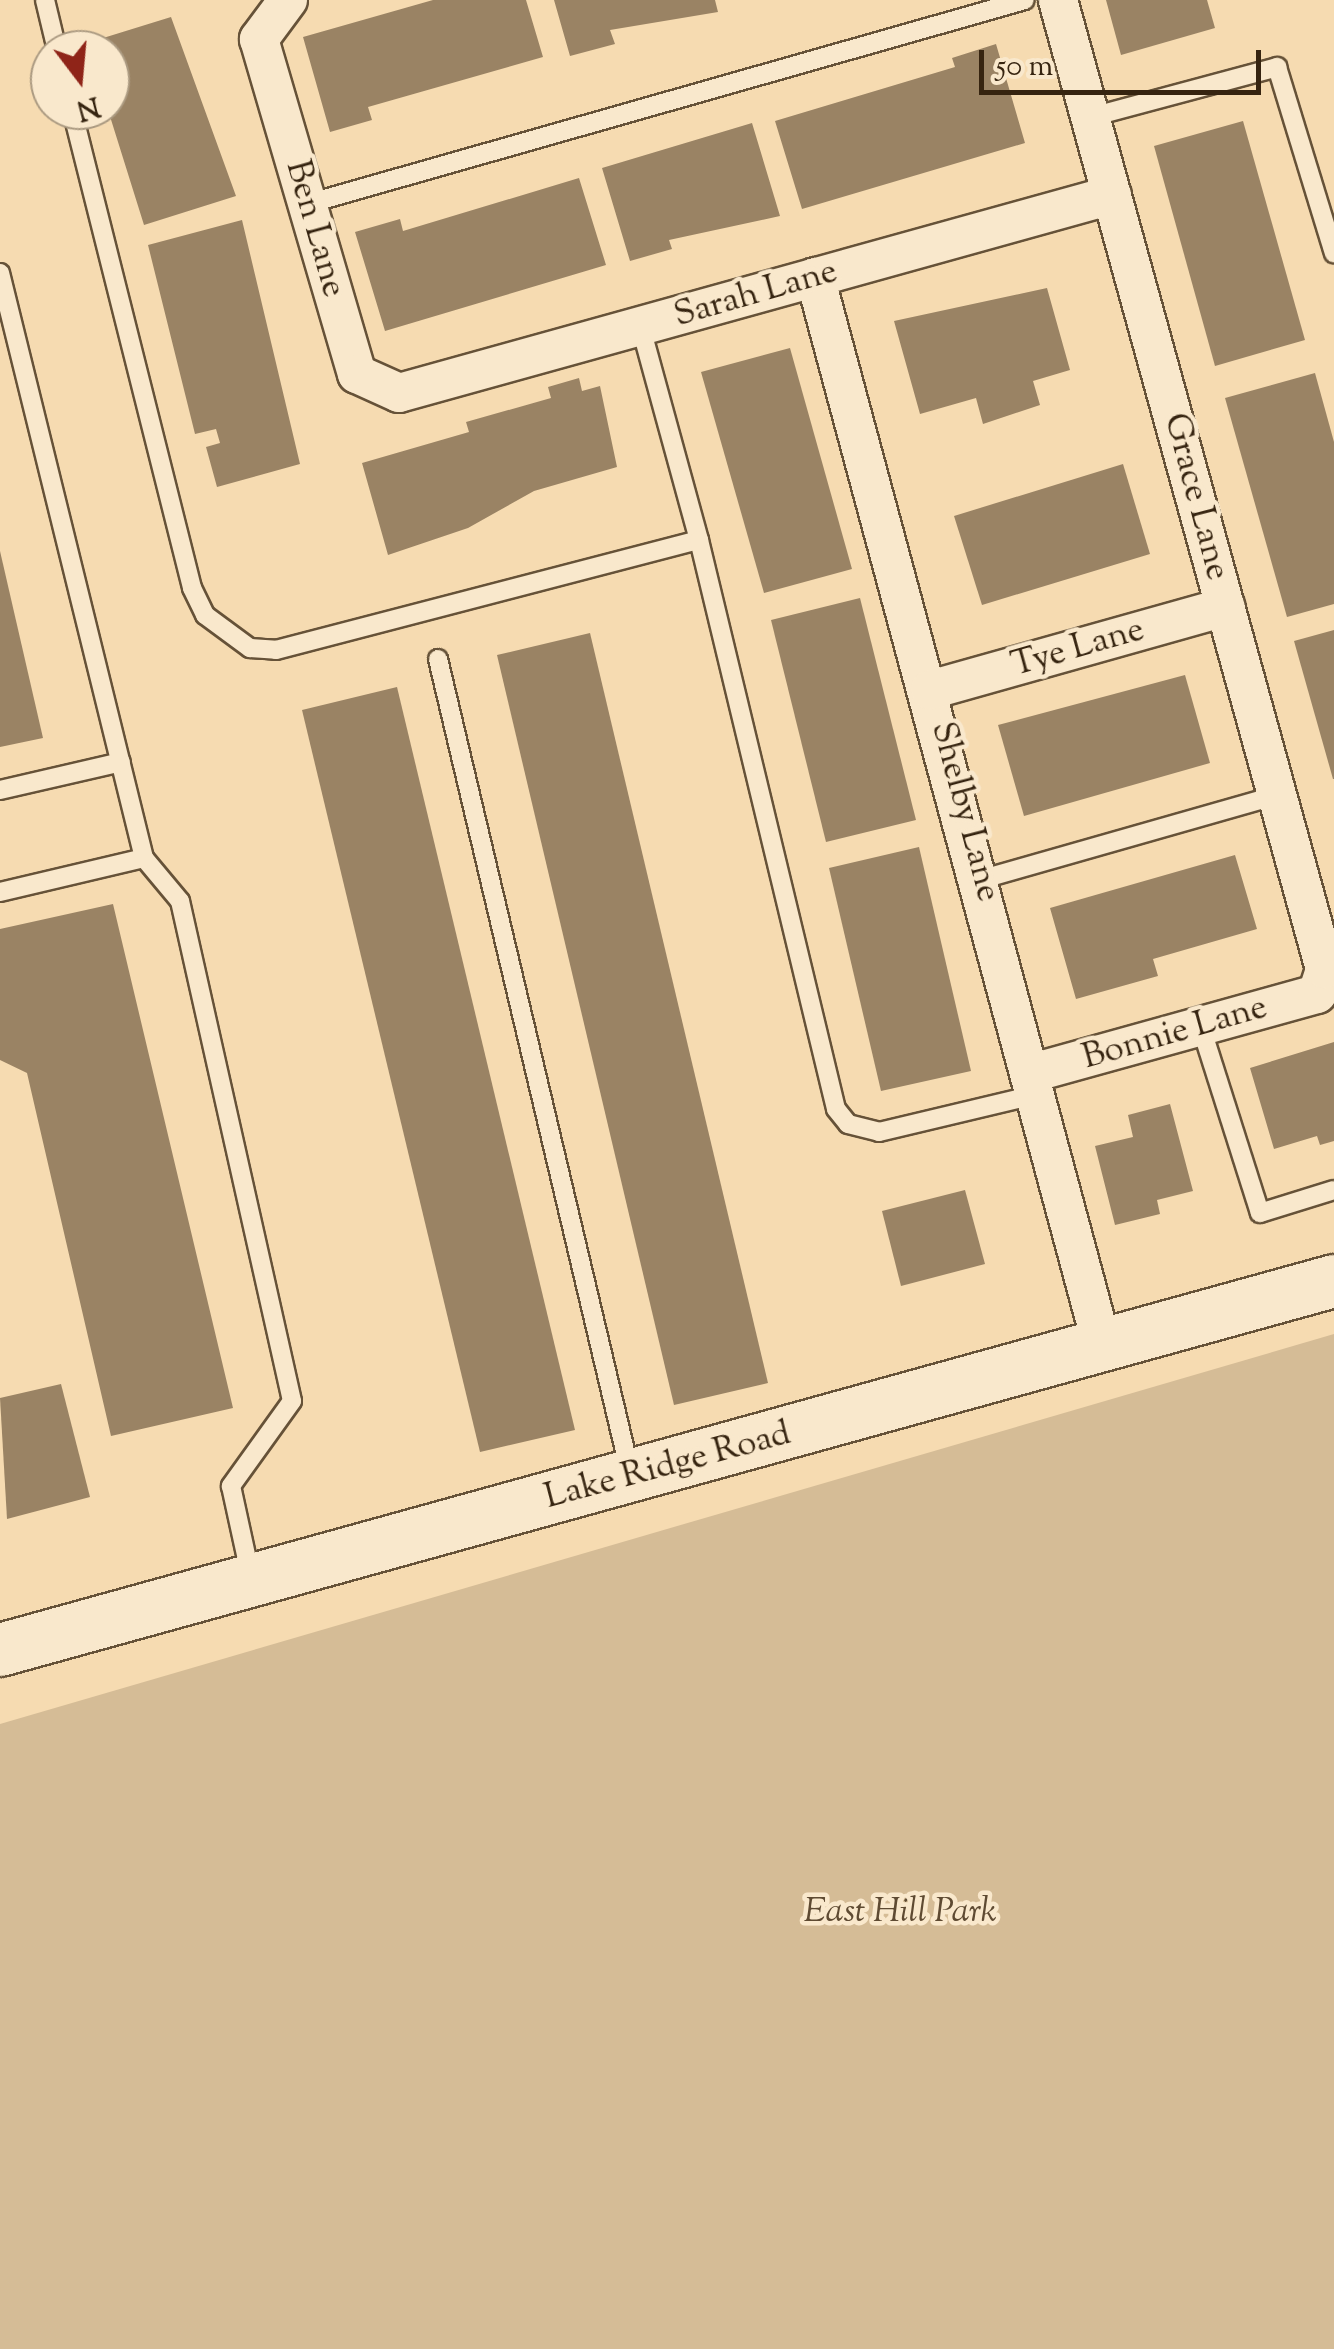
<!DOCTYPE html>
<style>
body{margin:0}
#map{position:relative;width:1334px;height:2349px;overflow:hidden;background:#f6dbb1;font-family:"Sorts Mill Goudy",serif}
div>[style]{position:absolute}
.green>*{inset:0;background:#d5bc96}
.building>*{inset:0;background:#9a8364}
.roads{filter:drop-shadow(2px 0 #665238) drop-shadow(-2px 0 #665238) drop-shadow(0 2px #665238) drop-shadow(0 -2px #665238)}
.lane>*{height:18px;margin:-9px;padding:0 9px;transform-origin:9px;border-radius:9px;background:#f9e8cc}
.street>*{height:38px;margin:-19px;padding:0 19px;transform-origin:19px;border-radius:19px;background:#f9e8cc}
.secondary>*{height:52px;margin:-26px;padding:0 26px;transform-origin:26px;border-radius:26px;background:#f9e8cc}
span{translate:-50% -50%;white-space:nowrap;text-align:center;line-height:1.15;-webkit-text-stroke:9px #f9e8cc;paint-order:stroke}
.street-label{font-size:35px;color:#362410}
.park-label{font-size:35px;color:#5e4a32;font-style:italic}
.north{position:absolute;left:30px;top:30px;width:100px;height:100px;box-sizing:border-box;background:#f9e8cc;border:2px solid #ab9a81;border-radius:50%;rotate:164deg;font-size:28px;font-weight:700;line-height:40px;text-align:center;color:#362410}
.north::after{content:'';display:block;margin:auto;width:35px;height:45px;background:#8f2418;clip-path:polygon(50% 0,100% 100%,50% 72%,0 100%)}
.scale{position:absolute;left:979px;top:50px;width:282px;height:45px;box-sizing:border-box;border:5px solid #362410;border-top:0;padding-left:12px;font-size:30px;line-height:35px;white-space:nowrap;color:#362410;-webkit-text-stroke:8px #f9e8cc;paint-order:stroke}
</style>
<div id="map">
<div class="green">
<i style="clip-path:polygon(1334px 1334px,1334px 2349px,0 2349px,0 1724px)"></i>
</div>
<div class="building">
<i style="clip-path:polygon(433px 0,526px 0,543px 57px,368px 107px,372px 120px,330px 132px,303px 37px)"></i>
<i style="clip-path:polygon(554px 0,715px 0,718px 12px,610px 30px,615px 44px,570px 56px)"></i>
<i style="clip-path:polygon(1106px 0,1207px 0,1215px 28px,1121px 55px)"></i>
<i style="clip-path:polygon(171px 17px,236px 196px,144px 225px,108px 110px,110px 50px,87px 43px)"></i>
<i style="clip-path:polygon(996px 44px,1025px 143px,802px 209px,775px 121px,955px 67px,952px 58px)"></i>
<i style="clip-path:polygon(1243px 121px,1305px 340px,1215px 366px,1154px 146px)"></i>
<i style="clip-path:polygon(752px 123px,780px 216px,669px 240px,672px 249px,630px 261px,602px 168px)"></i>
<i style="clip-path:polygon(579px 178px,606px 265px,385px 331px,355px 232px,400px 219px,403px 231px)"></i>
<i style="clip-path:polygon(242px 220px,300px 464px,217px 487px,206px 447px,220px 443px,216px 429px,195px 434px,148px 245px)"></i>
<i style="clip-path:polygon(1047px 288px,1070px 370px,1033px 381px,1040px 405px,983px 424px,976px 398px,920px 414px,894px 321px)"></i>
<i style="clip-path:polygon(790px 348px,852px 569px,764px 593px,701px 372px)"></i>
<i style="clip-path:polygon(1315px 373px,1334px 442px,1334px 604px,1287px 617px,1225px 398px)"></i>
<i style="clip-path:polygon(579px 378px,582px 391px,600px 386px,617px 467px,534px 491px,468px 528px,388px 555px,362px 463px,469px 432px,466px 422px,551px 398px,548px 387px)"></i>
<i style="clip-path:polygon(1123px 464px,1150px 554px,982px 605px,954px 516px)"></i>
<i style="clip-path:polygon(0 551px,43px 738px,0 747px)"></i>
<i style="clip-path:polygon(860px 598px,916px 820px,826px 842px,771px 620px)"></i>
<i style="clip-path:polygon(1334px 630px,1334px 779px,1333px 779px,1294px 641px)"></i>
<i style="clip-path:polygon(590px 633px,768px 1383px,674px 1405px,497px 655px)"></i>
<i style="clip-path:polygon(1185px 675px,1210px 763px,1024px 816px,998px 725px)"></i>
<i style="clip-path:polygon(397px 687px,575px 1430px,480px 1452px,302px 710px)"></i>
<i style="clip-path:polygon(919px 847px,971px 1071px,881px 1091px,829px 868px)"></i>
<i style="clip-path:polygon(1235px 855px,1257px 929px,1153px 959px,1158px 976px,1076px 999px,1050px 908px)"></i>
<i style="clip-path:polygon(113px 904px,233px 1408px,111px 1436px,27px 1073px,0 1060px,0 929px)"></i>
<i style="clip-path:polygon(1334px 1042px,1334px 1141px,1320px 1145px,1317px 1136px,1274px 1149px,1250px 1068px)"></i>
<i style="clip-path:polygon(1170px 1104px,1193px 1191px,1157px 1200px,1160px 1214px,1115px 1225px,1095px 1146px,1133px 1137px,1128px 1115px)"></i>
<i style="clip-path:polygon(965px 1190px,985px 1264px,901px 1286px,882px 1211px)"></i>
<i style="clip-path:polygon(61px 1384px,90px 1497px,7px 1519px,0 1398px)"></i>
</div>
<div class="roads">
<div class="lane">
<i style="left:45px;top:0;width:51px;rotate:76.5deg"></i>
<i style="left:72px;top:110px;width:493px;rotate:75.9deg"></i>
<i style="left:192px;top:588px;width:30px;rotate:64deg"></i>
<i style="left:205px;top:615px;width:56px;rotate:36.3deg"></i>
<i style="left:250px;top:648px;width:26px;rotate:4deg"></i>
<i style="left:276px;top:650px;width:437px;rotate:-14.6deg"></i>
<i style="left:699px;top:540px;width:220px;rotate:-105.3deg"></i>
<i style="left:1091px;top:117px;width:193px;rotate:-15deg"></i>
<i style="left:1277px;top:67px;width:195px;rotate:73deg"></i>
<i style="left:307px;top:204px;width:746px;rotate:-15.86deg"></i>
<i style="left:0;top:273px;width:602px;rotate:76.17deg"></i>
<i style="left:144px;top:858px;width:56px;rotate:50.1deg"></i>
<i style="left:180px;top:901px;width:512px;rotate:77.37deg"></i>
<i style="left:292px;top:1401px;width:105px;rotate:125.7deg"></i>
<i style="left:231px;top:1486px;width:94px;rotate:77.7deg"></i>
<i style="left:699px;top:540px;width:585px;rotate:76.46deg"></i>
<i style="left:836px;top:1109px;width:19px;rotate:51deg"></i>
<i style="left:848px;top:1124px;width:32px;rotate:14deg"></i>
<i style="left:879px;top:1132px;width:163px;rotate:-13.4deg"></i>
<i style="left:438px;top:659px;width:835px;rotate:76.71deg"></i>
<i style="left:0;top:790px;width:124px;rotate:-13deg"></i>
<i style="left:983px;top:879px;width:306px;rotate:-15.9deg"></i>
<i style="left:0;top:892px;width:148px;rotate:-13.3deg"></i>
<i style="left:1201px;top:1027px;width:195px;rotate:72.4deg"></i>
<i style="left:1260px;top:1213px;width:77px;rotate:-17.3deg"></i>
</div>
<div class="street">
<i style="left:288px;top:0;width:49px;rotate:126.6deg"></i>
<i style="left:259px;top:39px;width:349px;rotate:73.7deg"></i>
<i style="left:357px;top:374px;width:46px;rotate:24.3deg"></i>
<i style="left:399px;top:393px;width:740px;rotate:-15.52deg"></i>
<i style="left:815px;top:277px;width:1110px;rotate:74.96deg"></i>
<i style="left:930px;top:690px;width:307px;rotate:-15.7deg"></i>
<i style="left:1032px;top:1073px;width:296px;rotate:-15.5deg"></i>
<i style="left:1317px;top:994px;width:26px;rotate:-72deg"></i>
<i style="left:1325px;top:969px;width:1005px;rotate:-105.41deg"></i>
</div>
<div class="secondary">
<i style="left:0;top:1650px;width:1384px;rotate:-15.46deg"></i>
</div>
</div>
<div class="street-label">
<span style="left:314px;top:229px;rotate:74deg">Ben Lane</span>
<span style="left:756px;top:295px;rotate:-16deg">Sarah Lane</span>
<span style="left:1195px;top:497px;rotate:75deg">Grace Lane</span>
<span style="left:1078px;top:649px;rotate:-16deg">Tye Lane</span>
<span style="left:964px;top:812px;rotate:75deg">Shelby Lane</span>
<span style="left:1175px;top:1034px;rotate:-16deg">Bonnie Lane</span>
<span style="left:668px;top:1467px;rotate:-15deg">Lake Ridge Road</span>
</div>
<div class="park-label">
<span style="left:900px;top:1913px">East Hill Park</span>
</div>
<div class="north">N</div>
<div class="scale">50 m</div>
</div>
